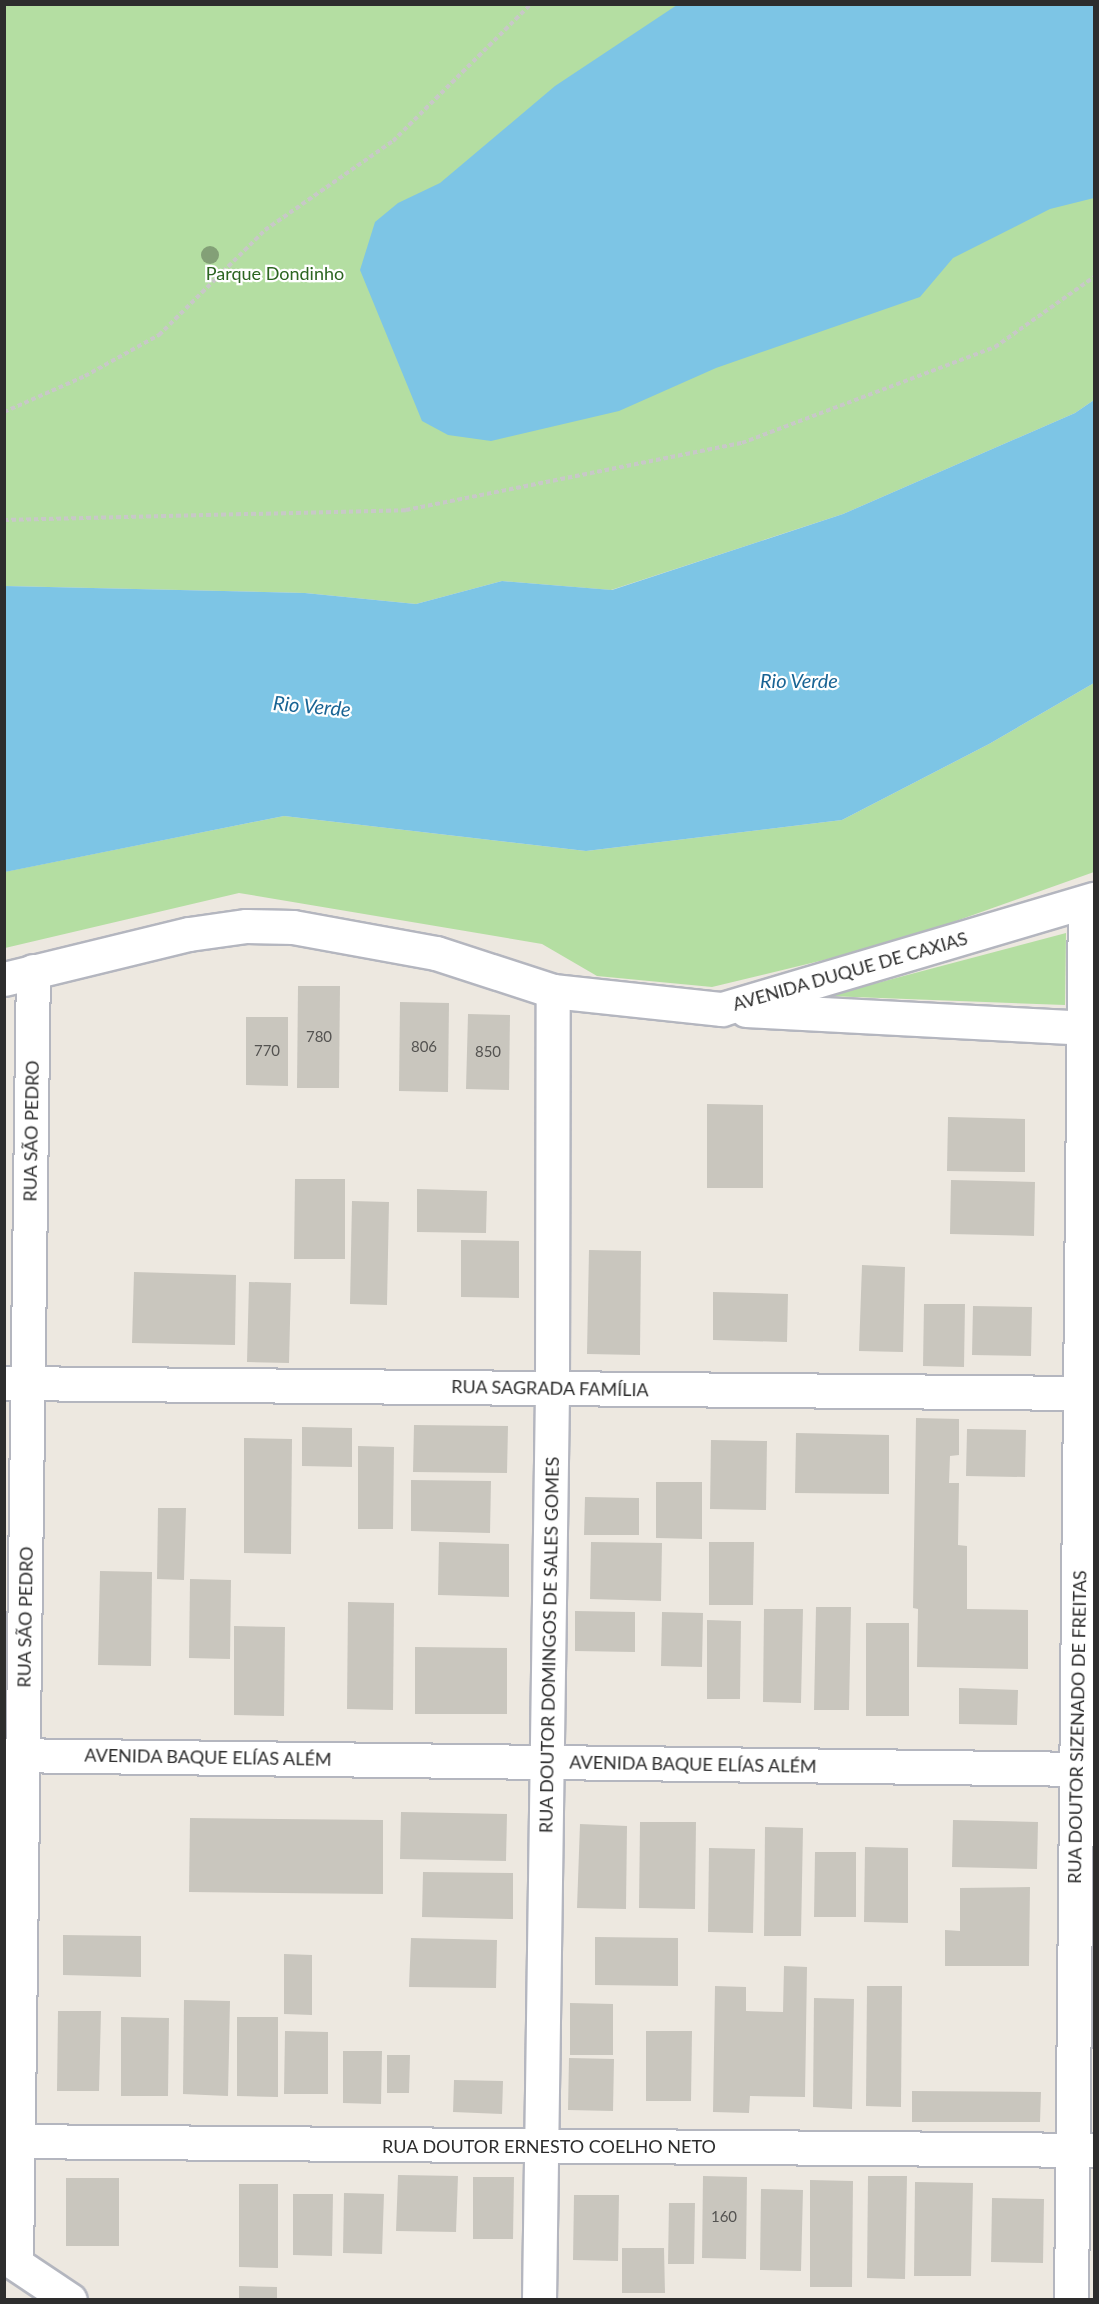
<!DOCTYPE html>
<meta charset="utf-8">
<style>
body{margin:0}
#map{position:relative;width:1099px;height:2304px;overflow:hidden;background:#ede8e0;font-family:Lato,sans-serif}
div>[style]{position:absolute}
.green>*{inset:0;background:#b4dea2}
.water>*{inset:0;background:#7dc5e5}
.building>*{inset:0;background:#c9c6be}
.path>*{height:4px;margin-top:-2px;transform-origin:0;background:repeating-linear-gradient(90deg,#c8c8c8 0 4.5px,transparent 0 7.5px)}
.roads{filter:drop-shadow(2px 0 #b4b6bf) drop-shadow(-2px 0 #b4b6bf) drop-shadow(0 2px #b4b6bf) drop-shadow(0 -2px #b4b6bf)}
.street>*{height:33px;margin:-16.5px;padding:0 16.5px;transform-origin:16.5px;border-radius:16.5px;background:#fff}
.trees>*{width:18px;height:18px;margin:-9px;border-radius:50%;background:#83a077}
span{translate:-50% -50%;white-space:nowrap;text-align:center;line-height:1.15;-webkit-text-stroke:4.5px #fff;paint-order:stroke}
.number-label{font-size:15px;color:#545351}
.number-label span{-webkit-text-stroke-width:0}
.park-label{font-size:18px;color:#2c6521}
.street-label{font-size:18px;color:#2d2d2d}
.water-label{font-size:20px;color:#196494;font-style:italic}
.frame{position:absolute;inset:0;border:6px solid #2d2d2d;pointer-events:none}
</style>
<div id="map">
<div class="green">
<i style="clip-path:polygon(5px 5px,1094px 5px,1094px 400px,1075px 413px,843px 514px,611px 590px,502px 581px,416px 604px,305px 593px,5px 586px)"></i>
<i style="clip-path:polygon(1094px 683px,1094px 872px,894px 943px,712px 987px,597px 976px,542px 944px,239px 893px,5px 948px,4px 872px,284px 816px,586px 851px,842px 820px,989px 744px)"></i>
<i style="clip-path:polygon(1066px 933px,1065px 1005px,828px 996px)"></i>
</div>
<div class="water">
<i style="clip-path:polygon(677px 5px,1094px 5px,1094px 198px,1050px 209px,953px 258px,920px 297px,716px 368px,619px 411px,491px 441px,448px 435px,422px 421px,360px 270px,375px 222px,398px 203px,440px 183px,555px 86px)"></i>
<i style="clip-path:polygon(1094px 400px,1094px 683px,989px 744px,842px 820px,586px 851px,284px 816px,5px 872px,5px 586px,305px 593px,416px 604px,502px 581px,612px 590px,843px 514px,1075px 413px)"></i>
</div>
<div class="building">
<i style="clip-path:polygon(298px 986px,340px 986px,339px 1088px,297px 1088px)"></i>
<i style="clip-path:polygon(400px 1002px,449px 1003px,448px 1092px,399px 1091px)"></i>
<i style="clip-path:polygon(468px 1014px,510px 1015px,509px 1090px,466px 1089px)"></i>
<i style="clip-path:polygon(246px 1017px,288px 1017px,288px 1086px,246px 1085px)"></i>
<i style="clip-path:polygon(707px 1104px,763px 1105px,763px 1188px,707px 1188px)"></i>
<i style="clip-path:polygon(948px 1117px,1025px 1119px,1025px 1172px,947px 1171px)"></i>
<i style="clip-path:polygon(295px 1179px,345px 1179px,345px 1259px,294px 1259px)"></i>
<i style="clip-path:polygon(951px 1180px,1035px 1182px,1034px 1236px,950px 1234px)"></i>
<i style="clip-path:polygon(417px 1189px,487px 1191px,486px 1233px,417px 1232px)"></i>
<i style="clip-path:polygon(352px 1201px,389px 1202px,387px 1305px,350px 1304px)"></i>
<i style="clip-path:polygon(461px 1240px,519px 1241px,519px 1298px,461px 1297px)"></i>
<i style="clip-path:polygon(589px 1250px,641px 1251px,640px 1355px,587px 1354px)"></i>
<i style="clip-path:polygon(862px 1265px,905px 1267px,903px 1352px,859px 1351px)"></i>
<i style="clip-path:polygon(134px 1272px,236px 1275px,235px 1345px,132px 1343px)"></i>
<i style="clip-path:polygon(249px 1282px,291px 1283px,289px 1363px,247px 1362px)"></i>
<i style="clip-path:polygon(713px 1292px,788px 1294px,787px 1342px,713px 1340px)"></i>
<i style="clip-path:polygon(924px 1304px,965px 1304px,964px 1367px,923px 1366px)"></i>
<i style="clip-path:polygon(973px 1306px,1032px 1307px,1031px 1356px,972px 1355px)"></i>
<i style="clip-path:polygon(916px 1418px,959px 1419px,959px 1455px,950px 1456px,949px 1483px,959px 1483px,958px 1545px,967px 1546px,967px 1609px,1028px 1610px,1028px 1669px,917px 1667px,918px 1609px,913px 1608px)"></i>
<i style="clip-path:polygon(414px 1425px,508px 1426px,507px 1473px,413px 1472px)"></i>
<i style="clip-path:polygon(302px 1427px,352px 1428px,352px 1467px,302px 1466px)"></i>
<i style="clip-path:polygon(967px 1429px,1026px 1430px,1025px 1477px,966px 1476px)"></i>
<i style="clip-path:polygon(796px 1433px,889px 1435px,889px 1494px,795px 1493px)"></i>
<i style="clip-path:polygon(244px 1438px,292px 1439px,291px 1554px,244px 1553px)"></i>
<i style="clip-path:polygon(711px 1440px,767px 1441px,766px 1510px,710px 1509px)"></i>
<i style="clip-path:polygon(358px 1446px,394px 1447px,393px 1529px,358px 1529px)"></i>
<i style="clip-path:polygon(411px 1480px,491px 1481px,490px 1533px,411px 1531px)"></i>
<i style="clip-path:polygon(656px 1482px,702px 1482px,702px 1539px,656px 1538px)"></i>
<i style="clip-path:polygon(585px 1497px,639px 1498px,639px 1535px,584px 1535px)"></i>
<i style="clip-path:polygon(158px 1508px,186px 1508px,184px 1580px,157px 1579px)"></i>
<i style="clip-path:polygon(439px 1542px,509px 1544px,509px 1597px,438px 1595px)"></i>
<i style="clip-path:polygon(591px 1542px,662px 1543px,661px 1601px,590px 1599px)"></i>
<i style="clip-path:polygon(709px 1542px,754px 1542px,753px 1605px,709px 1605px)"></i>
<i style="clip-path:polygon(100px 1571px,152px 1572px,151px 1666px,98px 1665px)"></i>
<i style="clip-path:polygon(190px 1579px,231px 1580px,230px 1659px,189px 1658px)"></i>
<i style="clip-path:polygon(348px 1602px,394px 1603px,393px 1710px,347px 1709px)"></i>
<i style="clip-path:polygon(816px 1607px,851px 1607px,849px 1710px,814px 1710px)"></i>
<i style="clip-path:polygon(764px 1609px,803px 1609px,801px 1703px,763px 1702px)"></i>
<i style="clip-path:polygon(575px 1611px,635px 1612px,635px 1652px,575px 1651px)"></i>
<i style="clip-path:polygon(662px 1612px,703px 1613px,702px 1667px,661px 1666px)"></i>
<i style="clip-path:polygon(707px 1620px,741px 1621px,740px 1699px,707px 1699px)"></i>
<i style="clip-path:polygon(866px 1623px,909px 1623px,909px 1716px,866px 1716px)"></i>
<i style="clip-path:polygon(234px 1626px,285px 1627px,284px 1716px,234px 1715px)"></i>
<i style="clip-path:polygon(415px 1647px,507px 1648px,507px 1714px,415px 1714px)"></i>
<i style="clip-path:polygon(959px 1688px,1018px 1690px,1017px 1725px,959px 1724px)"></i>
<i style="clip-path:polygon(401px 1812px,507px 1814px,506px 1861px,400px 1859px)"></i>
<i style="clip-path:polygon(190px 1818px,383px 1820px,383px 1894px,189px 1892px)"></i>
<i style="clip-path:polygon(953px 1820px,1038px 1822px,1037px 1869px,952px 1867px)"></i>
<i style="clip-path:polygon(640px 1822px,696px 1822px,695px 1909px,639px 1908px)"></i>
<i style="clip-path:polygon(580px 1824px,627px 1826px,626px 1909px,577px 1908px)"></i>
<i style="clip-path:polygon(765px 1827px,803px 1828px,801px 1936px,764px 1936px)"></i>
<i style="clip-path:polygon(865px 1847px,908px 1848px,908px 1923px,864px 1922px)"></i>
<i style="clip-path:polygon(709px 1848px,755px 1849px,753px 1933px,708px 1932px)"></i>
<i style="clip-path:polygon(815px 1852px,856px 1852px,856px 1917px,814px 1917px)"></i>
<i style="clip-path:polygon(423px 1872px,513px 1873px,513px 1919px,422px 1917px)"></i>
<i style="clip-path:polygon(1030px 1887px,1029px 1966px,945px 1966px,945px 1930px,960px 1931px,960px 1888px)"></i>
<i style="clip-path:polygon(63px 1935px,141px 1936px,141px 1977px,63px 1975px)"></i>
<i style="clip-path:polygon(595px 1937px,678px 1938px,678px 1986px,595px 1985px)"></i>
<i style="clip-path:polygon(411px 1938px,497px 1940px,496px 1988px,409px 1987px)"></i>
<i style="clip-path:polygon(284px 1954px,312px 1955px,312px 2015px,284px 2014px)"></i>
<i style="clip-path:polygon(784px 1966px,807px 1967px,805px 2097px,750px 2096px,749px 2113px,713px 2112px,715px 1986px,746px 1987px,746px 2011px,783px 2012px)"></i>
<i style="clip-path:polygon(867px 1986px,902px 1986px,901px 2107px,866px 2106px)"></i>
<i style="clip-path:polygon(814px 1998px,854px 1999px,852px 2109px,813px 2107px)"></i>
<i style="clip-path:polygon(184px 2000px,230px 2001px,228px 2096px,183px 2094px)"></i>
<i style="clip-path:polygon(570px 2003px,613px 2004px,613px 2055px,570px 2055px)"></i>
<i style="clip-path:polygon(58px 2011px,101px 2011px,99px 2091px,57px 2091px)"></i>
<i style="clip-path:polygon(121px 2017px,169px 2018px,168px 2096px,121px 2096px)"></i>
<i style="clip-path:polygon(237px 2017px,278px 2017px,278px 2097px,237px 2096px)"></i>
<i style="clip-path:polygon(285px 2031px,328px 2032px,328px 2094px,284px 2094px)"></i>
<i style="clip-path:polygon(646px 2031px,692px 2031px,691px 2101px,646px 2101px)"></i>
<i style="clip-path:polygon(343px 2051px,382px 2051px,381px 2104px,343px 2103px)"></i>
<i style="clip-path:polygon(387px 2055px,410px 2055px,409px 2093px,387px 2093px)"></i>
<i style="clip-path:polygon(569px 2058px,614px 2059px,613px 2111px,568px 2110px)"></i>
<i style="clip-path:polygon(454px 2080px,503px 2081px,502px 2114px,453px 2112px)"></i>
<i style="clip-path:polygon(912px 2091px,1041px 2092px,1040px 2122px,912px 2122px)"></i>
<i style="clip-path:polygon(398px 2175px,458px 2176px,456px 2232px,396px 2231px)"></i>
<i style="clip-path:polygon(703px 2176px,747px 2177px,746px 2259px,702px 2258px)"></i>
<i style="clip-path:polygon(868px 2176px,907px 2176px,905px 2279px,867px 2278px)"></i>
<i style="clip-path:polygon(473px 2177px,514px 2177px,513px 2239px,473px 2239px)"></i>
<i style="clip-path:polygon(66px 2178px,119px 2178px,119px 2246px,66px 2246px)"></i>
<i style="clip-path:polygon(810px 2180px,853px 2181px,852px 2287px,810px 2287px)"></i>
<i style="clip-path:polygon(915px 2182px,973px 2183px,971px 2276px,914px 2276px)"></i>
<i style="clip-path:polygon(239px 2184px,278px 2184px,278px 2268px,239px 2267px)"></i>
<i style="clip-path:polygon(761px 2189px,803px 2190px,801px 2271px,760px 2270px)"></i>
<i style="clip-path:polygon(344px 2193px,384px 2194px,382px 2254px,343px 2253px)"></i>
<i style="clip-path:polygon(293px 2194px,333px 2194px,332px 2256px,293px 2255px)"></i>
<i style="clip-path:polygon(574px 2195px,619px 2195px,618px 2261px,573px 2260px)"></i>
<i style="clip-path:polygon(992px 2198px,1044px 2199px,1043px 2263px,991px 2262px)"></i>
<i style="clip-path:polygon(669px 2203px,695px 2203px,694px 2264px,668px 2264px)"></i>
<i style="clip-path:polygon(622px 2248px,664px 2248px,665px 2293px,622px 2293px)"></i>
<i style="clip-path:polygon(239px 2286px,277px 2287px,277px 2300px,239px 2300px)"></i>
</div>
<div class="path">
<i style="left:4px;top:412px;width:89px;rotate:-24deg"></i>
<i style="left:85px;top:376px;width:85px;rotate:-29deg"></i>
<i style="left:159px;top:335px;width:149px;rotate:-44.7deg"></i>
<i style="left:265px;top:230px;width:156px;rotate:-34.8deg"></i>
<i style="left:393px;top:141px;width:194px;rotate:-44.8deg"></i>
<i style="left:4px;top:520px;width:402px;rotate:-1.4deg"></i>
<i style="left:406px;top:510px;width:343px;rotate:-11.3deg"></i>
<i style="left:742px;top:443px;width:271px;rotate:-20.8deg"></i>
<i style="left:995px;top:347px;width:121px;rotate:-35.3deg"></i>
</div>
<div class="roads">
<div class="street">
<i style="left:4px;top:979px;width:190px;rotate:-13.7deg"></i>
<i style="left:189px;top:934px;width:58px;rotate:-8deg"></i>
<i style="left:246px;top:926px;width:47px;rotate:1.2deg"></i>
<i style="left:293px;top:927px;width:145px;rotate:10.3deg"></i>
<i style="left:436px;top:953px;width:123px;rotate:18deg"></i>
<i style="left:553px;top:991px;width:170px;rotate:6.1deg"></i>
<i style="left:722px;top:1009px;width:388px;rotate:-16.5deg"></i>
<i style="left:746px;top:1010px;width:348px;rotate:3deg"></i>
<i style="left:4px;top:1383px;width:1090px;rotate:0.53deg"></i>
<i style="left:4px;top:1755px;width:1090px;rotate:0.74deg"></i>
<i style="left:4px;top:2141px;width:1090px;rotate:0.47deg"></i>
<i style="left:4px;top:2256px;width:79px;rotate:33.7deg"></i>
<i style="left:16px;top:2263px;width:1292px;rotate:-89.25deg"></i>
<i style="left:539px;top:2300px;width:912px;rotate:-89.18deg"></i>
<i style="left:552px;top:1388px;width:397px;rotate:-89.9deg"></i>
<i style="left:1071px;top:2300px;width:1397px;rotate:-89.43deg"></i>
</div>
</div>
<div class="trees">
<i style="left:210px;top:255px"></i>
</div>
<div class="number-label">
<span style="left:319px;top:1037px">780</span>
<span style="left:424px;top:1047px">806</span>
<span style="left:267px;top:1051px">770</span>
<span style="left:488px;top:1052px">850</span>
<span style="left:724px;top:2217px">160</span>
</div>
<div class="park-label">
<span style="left:275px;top:273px">Parque Dondinho</span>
</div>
<div class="street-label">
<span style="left:850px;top:971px;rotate:-16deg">AVENIDA DUQUE DE CAXIAS</span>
<span style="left:31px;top:1131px;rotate:-89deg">RUA SÃO PEDRO</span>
<span style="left:550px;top:1388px;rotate:1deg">RUA SAGRADA FAMÍLIA</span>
<span style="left:25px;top:1617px;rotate:-89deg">RUA SÃO PEDRO</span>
<span style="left:549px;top:1645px;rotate:-89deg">RUA DOUTOR DOMINGOS DE SALES GOMES</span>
<span style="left:1077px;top:1727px;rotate:-89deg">RUA DOUTOR SIZENADO DE FREITAS</span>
<span style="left:208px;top:1757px;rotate:1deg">AVENIDA BAQUE ELÍAS ALÉM</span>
<span style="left:693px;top:1764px;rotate:1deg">AVENIDA BAQUE ELÍAS ALÉM</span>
<span style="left:549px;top:2146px">RUA DOUTOR ERNESTO COELHO NETO</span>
</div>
<div class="water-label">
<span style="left:799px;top:680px">Rio Verde</span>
<span style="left:312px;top:706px;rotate:5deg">Rio Verde</span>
</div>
<div class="frame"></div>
</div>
